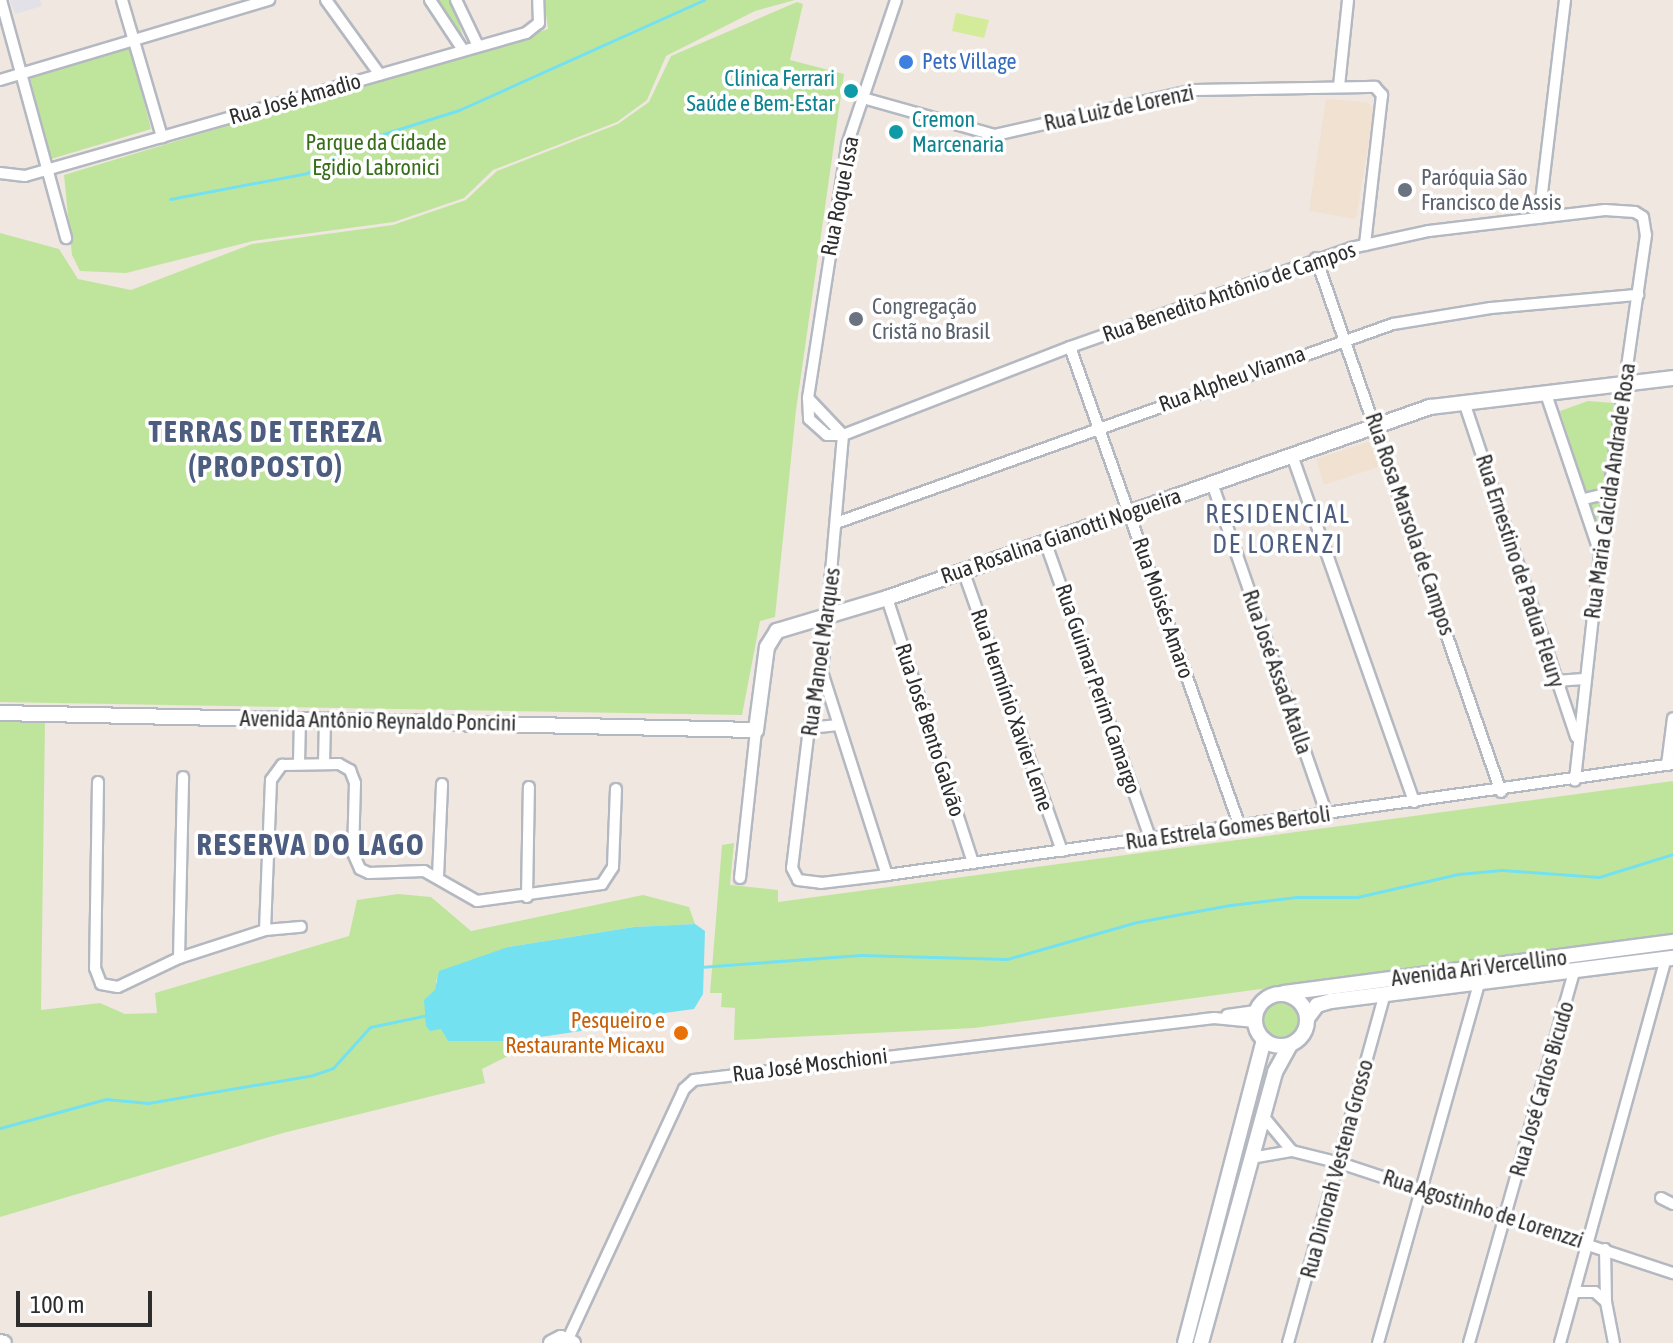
<!DOCTYPE html>
<meta charset="utf-8">
<style>
body{margin:0}
#map{position:relative;width:1673px;height:1343px;overflow:hidden;background:#efe7e0;font-family:"Asap Condensed",sans-serif}
div>[style]{position:absolute}
.industrial>*{inset:0;background:#e2e1e8}
.education>*{inset:0;background:#f0e1d0}
.green>*{inset:0;background:#bfe59d}
.round{border-radius:50%}
.pitch>*{inset:0;background:#d4ec99}
.water>*{inset:0;background:#74e1f1}
.stream>*{height:3px;margin:-1.5px;padding:0 1.5px;transform-origin:1.5px;border-radius:1.5px;background:#74e1f1}
.roads{filter:drop-shadow(2px 0 #b4b8c1) drop-shadow(-2px 0 #b4b8c1) drop-shadow(0 2px #b4b8c1) drop-shadow(0 -2px #b4b8c1)}
.street>*{height:10px;margin:-5px;padding:0 5px;transform-origin:5px;border-radius:5px;background:#fff}
.secondary>*{height:14px;margin:-7px;padding:0 7px;transform-origin:7px;border-radius:7px;background:#fff}
.secondary>.ring{margin:-7px;padding:0;box-sizing:content-box;background:none;border:14px solid #fff;border-radius:50%}
.dots>*{width:22px;height:22px;translate:-50% -50%;box-sizing:border-box;border:4px solid #fff;border-radius:50%}
span{translate:-50% -50%;white-space:nowrap;text-align:center;line-height:1.15;-webkit-text-stroke:7px #fff;paint-order:stroke}
.shop-label{font-size:22px;color:#366cbe}
.left{translate:0 -50%;text-align:left}
.culture-label{font-size:22px;color:#0d838f}
.right{translate:-100% -50%;text-align:right}
.street-label{font-size:22px;color:#2e2e2e}
.park-label{font-size:22px;color:#376e1a}
.worship-label{font-size:22px;color:#5b616d}
.food-label{font-size:22px;color:#c56008}
.quarter-label{font-size:26px;color:#4c5d80;letter-spacing:2px}
.district-label{font-size:30px;color:#4c5d80;font-weight:700;letter-spacing:2px}
.scale{position:absolute;left:16px;top:1291px;width:136px;height:36px;box-sizing:border-box;border:4px solid #2e2e2e;border-top:0;padding-left:10px;font-size:24px;line-height:28px;white-space:nowrap;color:#2e2e2e;-webkit-text-stroke:6px #fff;paint-order:stroke}
</style>
<div id="map">
<div class="industrial">
<i style="clip-path:polygon(10px 0,40px 0,42px 6px,15px 14px)"></i>
</div>
<div class="education">
<i style="clip-path:polygon(1326px 99px,1367px 102px,1374px 109px,1356px 219px,1309px 211px)"></i>
<i style="clip-path:polygon(1369px 442px,1381px 466px,1324px 485px,1316px 459px)"></i>
</div>
<div class="green">
<i style="clip-path:polygon(435px 0,452px 0,464px 40px,460px 41px)"></i>
<i style="clip-path:polygon(544px 0,795px 0,755px 11px,666px 56px,647px 100px,617px 122px,493px 170px,464px 198px,394px 222px,253px 241px,126px 273px,80px 271px,72px 255px,64px 175px,548px 29px)"></i>
<i style="clip-path:polygon(797px 2px,803px 4px,790px 60px,844px 74px,796px 410px,775px 617px,760px 621px,742px 715px,0 702px,0 233px,59px 249px,78px 279px,131px 290px,252px 244px,393px 225px,466px 200px,497px 171px,618px 124px,649px 102px,671px 56px)"></i>
<i style="clip-path:polygon(130px 48px,151px 129px,51px 159px,30px 77px)"></i>
<i style="clip-path:polygon(1588px 401px,1614px 403px,1599px 533px,1560px 411px)"></i>
<i style="clip-path:polygon(0 721px,45px 722px,41px 1010px,100px 1003px,125px 1014px,157px 1013px,155px 993px,349px 936px,357px 900px,398px 894px,431px 897px,471px 931px,643px 895px,689px 907px,695px 924px,634px 927px,508px 947px,436px 980px,441px 1028px,448px 1041px,513px 1041px,516px 1052px,482px 1069px,485px 1083px,283px 1133px,0 1217px)"></i>
<i style="clip-path:polygon(1673px 781px,1673px 933px,974px 1028px,734px 1040px,735px 1008px,721px 1007px,722px 993px,710px 993px,722px 845px,734px 843px,730px 885px,778px 890px,778px 902px)"></i>
<i class="round" style="left:1260px;top:998px;width:44px;height:44px"></i>
</div>
<div class="pitch">
<i style="clip-path:polygon(956px 13px,989px 20px,984px 38px,952px 31px)"></i>
</div>
<div class="water">
<i style="clip-path:polygon(695px 924px,705px 931px,703px 994px,694px 1009px,590px 1023px,581px 1031px,513px 1041px,448px 1041px,441px 1029px,430px 1031px,426px 1026px,424px 1000px,435px 990px,439px 971px,508px 947px,634px 927px)"></i>
</div>
<div class="stream">
<i style="left:170px;top:199px;width:139px;rotate:-10.7deg"></i>
<i style="left:307px;top:173px;width:60px;rotate:-31.3deg"></i>
<i style="left:358px;top:142px;width:106px;rotate:-17.6deg"></i>
<i style="left:459px;top:110px;width:269px;rotate:-24.2deg"></i>
<i style="left:700px;top:967px;width:161px;rotate:-4.3deg"></i>
<i style="left:861px;top:955px;width:146px;rotate:1.6deg"></i>
<i style="left:1007px;top:959px;width:135px;rotate:-15.9deg"></i>
<i style="left:1137px;top:922px;width:96px;rotate:-10.3deg"></i>
<i style="left:1231px;top:905px;width:66px;rotate:-6.9deg"></i>
<i style="left:1297px;top:897px;width:60px"></i>
<i style="left:1357px;top:897px;width:104px;rotate:-12.8deg"></i>
<i style="left:1458px;top:874px;width:44px;rotate:-5.2deg"></i>
<i style="left:1502px;top:870px;width:97px;rotate:4.1deg"></i>
<i style="left:1599px;top:877px;width:77px;rotate:-17.3deg"></i>
<i style="left:0;top:1128px;width:110px;rotate:-15.3deg"></i>
<i style="left:106px;top:1099px;width:42px;rotate:5.4deg"></i>
<i style="left:148px;top:1103px;width:167px;rotate:-9.6deg"></i>
<i style="left:313px;top:1075px;width:21px;rotate:-19deg"></i>
<i style="left:333px;top:1068px;width:55px;rotate:-47.9deg"></i>
<i style="left:370px;top:1027px;width:59px;rotate:-11.7deg"></i>
</div>
<div class="roads">
<div class="street">
<i style="left:1px;top:0;width:247px;rotate:74.7deg"></i>
<i style="left:122px;top:0;width:143px;rotate:73.7deg"></i>
<i style="left:326px;top:0;width:92px;rotate:54.2deg"></i>
<i style="left:430px;top:0;width:60px;rotate:56.6deg"></i>
<i style="left:456px;top:0;width:51px;rotate:64.4deg"></i>
<i style="left:0;top:80px;width:281px;rotate:-16.6deg"></i>
<i style="left:1339px;top:86px;width:86px;rotate:-84deg"></i>
<i style="left:863px;top:98px;width:137px;rotate:15.7deg"></i>
<i style="left:995px;top:135px;width:205px;rotate:-12.7deg"></i>
<i style="left:1195px;top:90px;width:180px;rotate:-1deg"></i>
<i style="left:1375px;top:87px;width:11px;rotate:49deg"></i>
<i style="left:1382px;top:95px;width:151px;rotate:96.5deg"></i>
<i style="left:0;top:173px;width:25px;rotate:7deg"></i>
<i style="left:25px;top:176px;width:521px;rotate:-15.93deg"></i>
<i style="left:526px;top:33px;width:16px;rotate:-38deg"></i>
<i style="left:539px;top:23px;width:23px;rotate:-92deg"></i>
<i style="left:1539px;top:218px;width:220px;rotate:-83.2deg"></i>
<i style="left:1316px;top:258px;width:565px;rotate:70.89deg"></i>
<i style="left:1070px;top:347px;width:506px;rotate:70.49deg"></i>
<i style="left:1546px;top:394px;width:163px;rotate:71.3deg"></i>
<i style="left:808px;top:398px;width:256px;rotate:-81.2deg"></i>
<i style="left:847px;top:145px;width:153px;rotate:-71.3deg"></i>
<i style="left:1464px;top:402px;width:353px;rotate:71.5deg"></i>
<i style="left:843px;top:435px;width:51px;rotate:-133.4deg"></i>
<i style="left:808px;top:398px;width:21px;rotate:87deg"></i>
<i style="left:809px;top:419px;width:24px;rotate:42deg"></i>
<i style="left:827px;top:435px;width:16px"></i>
<i style="left:843px;top:435px;width:243px;rotate:-21.2deg"></i>
<i style="left:1070px;top:347px;width:298px;rotate:-19.4deg"></i>
<i style="left:1351px;top:248px;width:80px;rotate:-12.3deg"></i>
<i style="left:1429px;top:231px;width:177px;rotate:-6.8deg"></i>
<i style="left:1605px;top:210px;width:30px;rotate:4deg"></i>
<i style="left:1635px;top:212px;width:9px;rotate:32deg"></i>
<i style="left:1643px;top:217px;width:18px;rotate:81deg"></i>
<i style="left:1646px;top:235px;width:321px;rotate:98.2deg"></i>
<i style="left:1600px;top:553px;width:229px;rotate:96.3deg"></i>
<i style="left:843px;top:435px;width:239px;rotate:95deg"></i>
<i style="left:822px;top:673px;width:57px;rotate:103.3deg"></i>
<i style="left:809px;top:728px;width:141px;rotate:96.9deg"></i>
<i style="left:792px;top:868px;width:13px;rotate:63deg"></i>
<i style="left:798px;top:880px;width:23px;rotate:7deg"></i>
<i style="left:821px;top:883px;width:66px;rotate:-6.9deg"></i>
<i style="left:887px;top:875px;width:794px;rotate:-8.04deg"></i>
<i style="left:1292px;top:455px;width:368px;rotate:70.6deg"></i>
<i style="left:1212px;top:483px;width:351px;rotate:70.9deg"></i>
<i style="left:1584px;top:499px;width:27px;rotate:-13deg"></i>
<i style="left:839px;top:522px;width:588px;rotate:-19.67deg"></i>
<i style="left:1393px;top:324px;width:99px;rotate:-9.3deg"></i>
<i style="left:1491px;top:308px;width:148px;rotate:-5.1deg"></i>
<i style="left:1045px;top:541px;width:314px;rotate:70.5deg"></i>
<i style="left:963px;top:570px;width:298px;rotate:70.6deg"></i>
<i style="left:887px;top:598px;width:279px;rotate:72deg"></i>
<i style="left:823px;top:675px;width:210px;rotate:72.3deg"></i>
<i style="left:1555px;top:681px;width:29px;rotate:-4deg"></i>
<i style="left:809px;top:728px;width:27px;rotate:-6deg"></i>
<i style="left:299px;top:763px;width:44px;rotate:-88.7deg"></i>
<i style="left:324px;top:764px;width:45px;rotate:-88.7deg"></i>
<i style="left:1667px;top:765px;width:47px;rotate:-82.7deg"></i>
<i style="left:98px;top:782px;width:186px;rotate:90.9deg"></i>
<i style="left:95px;top:968px;width:17px;rotate:69deg"></i>
<i style="left:101px;top:984px;width:17px;rotate:10deg"></i>
<i style="left:118px;top:987px;width:68px;rotate:-25.4deg"></i>
<i style="left:179px;top:958px;width:90px;rotate:-18deg"></i>
<i style="left:265px;top:930px;width:36px;rotate:-5deg"></i>
<i style="left:438px;top:877px;width:93px;rotate:-87.5deg"></i>
<i style="left:740px;top:878px;width:149px;rotate:-83.8deg"></i>
<i style="left:527px;top:897px;width:110px;rotate:-89deg"></i>
<i style="left:265px;top:930px;width:150px;rotate:-87.7deg"></i>
<i style="left:271px;top:780px;width:19px;rotate:-54deg"></i>
<i style="left:282px;top:765px;width:57px;rotate:-1deg"></i>
<i style="left:339px;top:764px;width:13px;rotate:29deg"></i>
<i style="left:350px;top:770px;width:14px;rotate:69deg"></i>
<i style="left:355px;top:783px;width:70px;rotate:91.6deg"></i>
<i style="left:353px;top:853px;width:17px;rotate:66deg"></i>
<i style="left:360px;top:869px;width:10px;rotate:24deg"></i>
<i style="left:369px;top:873px;width:55px;rotate:-2.1deg"></i>
<i style="left:424px;top:871px;width:61px;rotate:29.5deg"></i>
<i style="left:477px;top:901px;width:126px;rotate:-7.7deg"></i>
<i style="left:602px;top:884px;width:20px;rotate:-57deg"></i>
<i style="left:613px;top:867px;width:78px;rotate:-87.8deg"></i>
<i style="left:179px;top:958px;width:181px;rotate:-88.7deg"></i>
<i style="left:1227px;top:1015px;width:29px;rotate:-8deg"></i>
<i style="left:1263px;top:1116px;width:45px;rotate:50.4deg"></i>
<i style="left:1251px;top:1158px;width:42px;rotate:-9.7deg"></i>
<i style="left:1292px;top:1151px;width:49px;rotate:14deg"></i>
<i style="left:1340px;top:1163px;width:351px;rotate:18.3deg"></i>
<i style="left:1661px;top:1198px;width:13px;rotate:27deg"></i>
<i style="left:1605px;top:1249px;width:53px;rotate:88.9deg"></i>
<i style="left:1606px;top:1302px;width:42px;rotate:79deg"></i>
<i style="left:1574px;top:1292px;width:21px"></i>
<i style="left:1595px;top:1292px;width:15px;rotate:42deg"></i>
<i style="left:568px;top:1339px;width:276px;rotate:-65.1deg"></i>
<i style="left:684px;top:1089px;width:13px;rotate:-42deg"></i>
<i style="left:694px;top:1080px;width:524px;rotate:-6.8deg"></i>
<i style="left:1214px;top:1018px;width:41px;rotate:5.6deg"></i>
<i style="left:1288px;top:1343px;width:360px;rotate:-74.5deg"></i>
<i style="left:1378px;top:1343px;width:378px;rotate:-74.3deg"></i>
<i style="left:1469px;top:1343px;width:386px;rotate:-74.2deg"></i>
<i style="left:1560px;top:1343px;width:398px;rotate:-74.6deg"></i>
</div>
<div class="secondary">
<i style="left:0;top:713px;width:756px;rotate:1.29deg"></i>
<i style="left:756px;top:730px;width:84px;rotate:-82.5deg"></i>
<i style="left:767px;top:647px;width:19px;rotate:-58deg"></i>
<i style="left:777px;top:631px;width:115px;rotate:-16.7deg"></i>
<i style="left:887px;top:598px;width:576px;rotate:-19.38deg"></i>
<i style="left:1430px;top:407px;width:245px;rotate:-6.8deg"></i>
<i style="left:1284px;top:993px;width:392px;rotate:-7.5deg"></i>
<i class="ring" style="left:1255px;top:994px;width:38px;height:38px"></i>
<i style="left:1308px;top:1017px;width:15px;rotate:-53deg"></i>
<i style="left:1317px;top:1005px;width:15px;rotate:-16deg"></i>
<i style="left:1331px;top:1001px;width:345px;rotate:-7.2deg"></i>
<i style="left:0;top:1342px;width:4px;rotate:14deg"></i>
<i style="left:551px;top:1343px;width:11px;rotate:-27deg"></i>
<i style="left:561px;top:1338px;width:13px;rotate:23deg"></i>
<i style="left:1185px;top:1343px;width:313px;rotate:-75.4deg"></i>
<i style="left:1201px;top:1343px;width:281px;rotate:-74.7deg"></i>
<i style="left:1275px;top:1072px;width:31px;rotate:-61deg"></i>
</div>
</div>
<div class="dots">
<i style="left:906px;top:62px;background:#3f7fe0"></i>
<i style="left:851px;top:91px;background:#0f9aa8"></i>
<i style="left:896px;top:132px;background:#0f9aa8"></i>
<i style="left:1405px;top:190px;background:#6b7280"></i>
<i style="left:856px;top:319px;background:#6b7280"></i>
<i style="left:681px;top:1033px;background:#e8710a"></i>
</div>
<div class="shop-label">
<span class="left" style="left:922px;top:62px">Pets Village</span>
</div>
<div class="culture-label">
<span class="right" style="left:835px;top:91px">Clínica Ferrari<br>Saúde e Bem-Estar</span>
<span class="left" style="left:912px;top:132px">Cremon<br>Marcenaria</span>
</div>
<div class="street-label">
<span style="left:295px;top:99px;rotate:-16deg">Rua José Amadio</span>
<span style="left:1119px;top:108px;rotate:-12deg">Rua Luiz de Lorenzi</span>
<span style="left:840px;top:196px;rotate:-79deg">Rua Roque Issa</span>
<span style="left:1229px;top:292px;rotate:-19deg">Rua Benedito Antônio de Campos</span>
<span style="left:1232px;top:379px;rotate:-20deg">Rua Alpheu Vianna</span>
<span style="left:1610px;top:491px;rotate:-82deg">Rua Maria Calcida Andrade Rosa</span>
<span style="left:1410px;top:524px;rotate:71deg">Rua Rosa Marsola de Campos</span>
<span style="left:1061px;top:536px;rotate:-19deg">Rua Rosalina Gianotti Nogueira</span>
<span style="left:1520px;top:571px;rotate:72deg">Rua Ernestino de Padua Fleury</span>
<span style="left:1163px;top:608px;rotate:71deg">Rua Moisés Amaro</span>
<span style="left:821px;top:652px;rotate:-82deg">Rua Manoel Marques</span>
<span style="left:1277px;top:672px;rotate:71deg">Rua José Assad Atalla</span>
<span style="left:1098px;top:689px;rotate:71deg">Rua Guimar Perim Camargo</span>
<span style="left:1012px;top:710px;rotate:71deg">Rua Hermínio Xavier Leme</span>
<span style="left:378px;top:721px;rotate:1deg">Avenida Antônio Reynaldo Poncini</span>
<span style="left:930px;top:730px;rotate:72deg">Rua José Bento Galvão</span>
<span style="left:1228px;top:828px;rotate:-8deg">Rua Estrela Gomes Bertoli</span>
<span style="left:1479px;top:968px;rotate:-7deg">Avenida Ari Vercellino</span>
<span style="left:810px;top:1065px;rotate:-7deg">Rua José Moschioni</span>
<span style="left:1542px;top:1089px;rotate:-74deg">Rua José Carlos Bicudo</span>
<span style="left:1337px;top:1169px;rotate:-75deg">Rua Dinorah Vestena Grosso</span>
<span style="left:1483px;top:1209px;rotate:18deg">Rua Agostinho de Lorenzzi</span>
</div>
<div class="park-label">
<span style="left:376px;top:155px">Parque da Cidade<br>Egidio Labronici</span>
</div>
<div class="worship-label">
<span class="left" style="left:1421px;top:190px">Paróquia São<br>Francisco de Assis</span>
<span class="left" style="left:872px;top:319px">Congregação<br>Cristã no Brasil</span>
</div>
<div class="food-label">
<span class="right" style="left:665px;top:1033px">Pesqueiro e<br>Restaurante Micaxu</span>
</div>
<div class="quarter-label">
<span style="left:1278px;top:530px">RESIDENCIAL<br>DE LORENZI</span>
</div>
<div class="district-label">
<span style="left:266px;top:448px">TERRAS DE TEREZA<br>(PROPOSTO)</span>
<span style="left:311px;top:844px">RESERVA DO LAGO</span>
</div>
<div class="scale">100 m</div>
</div>
